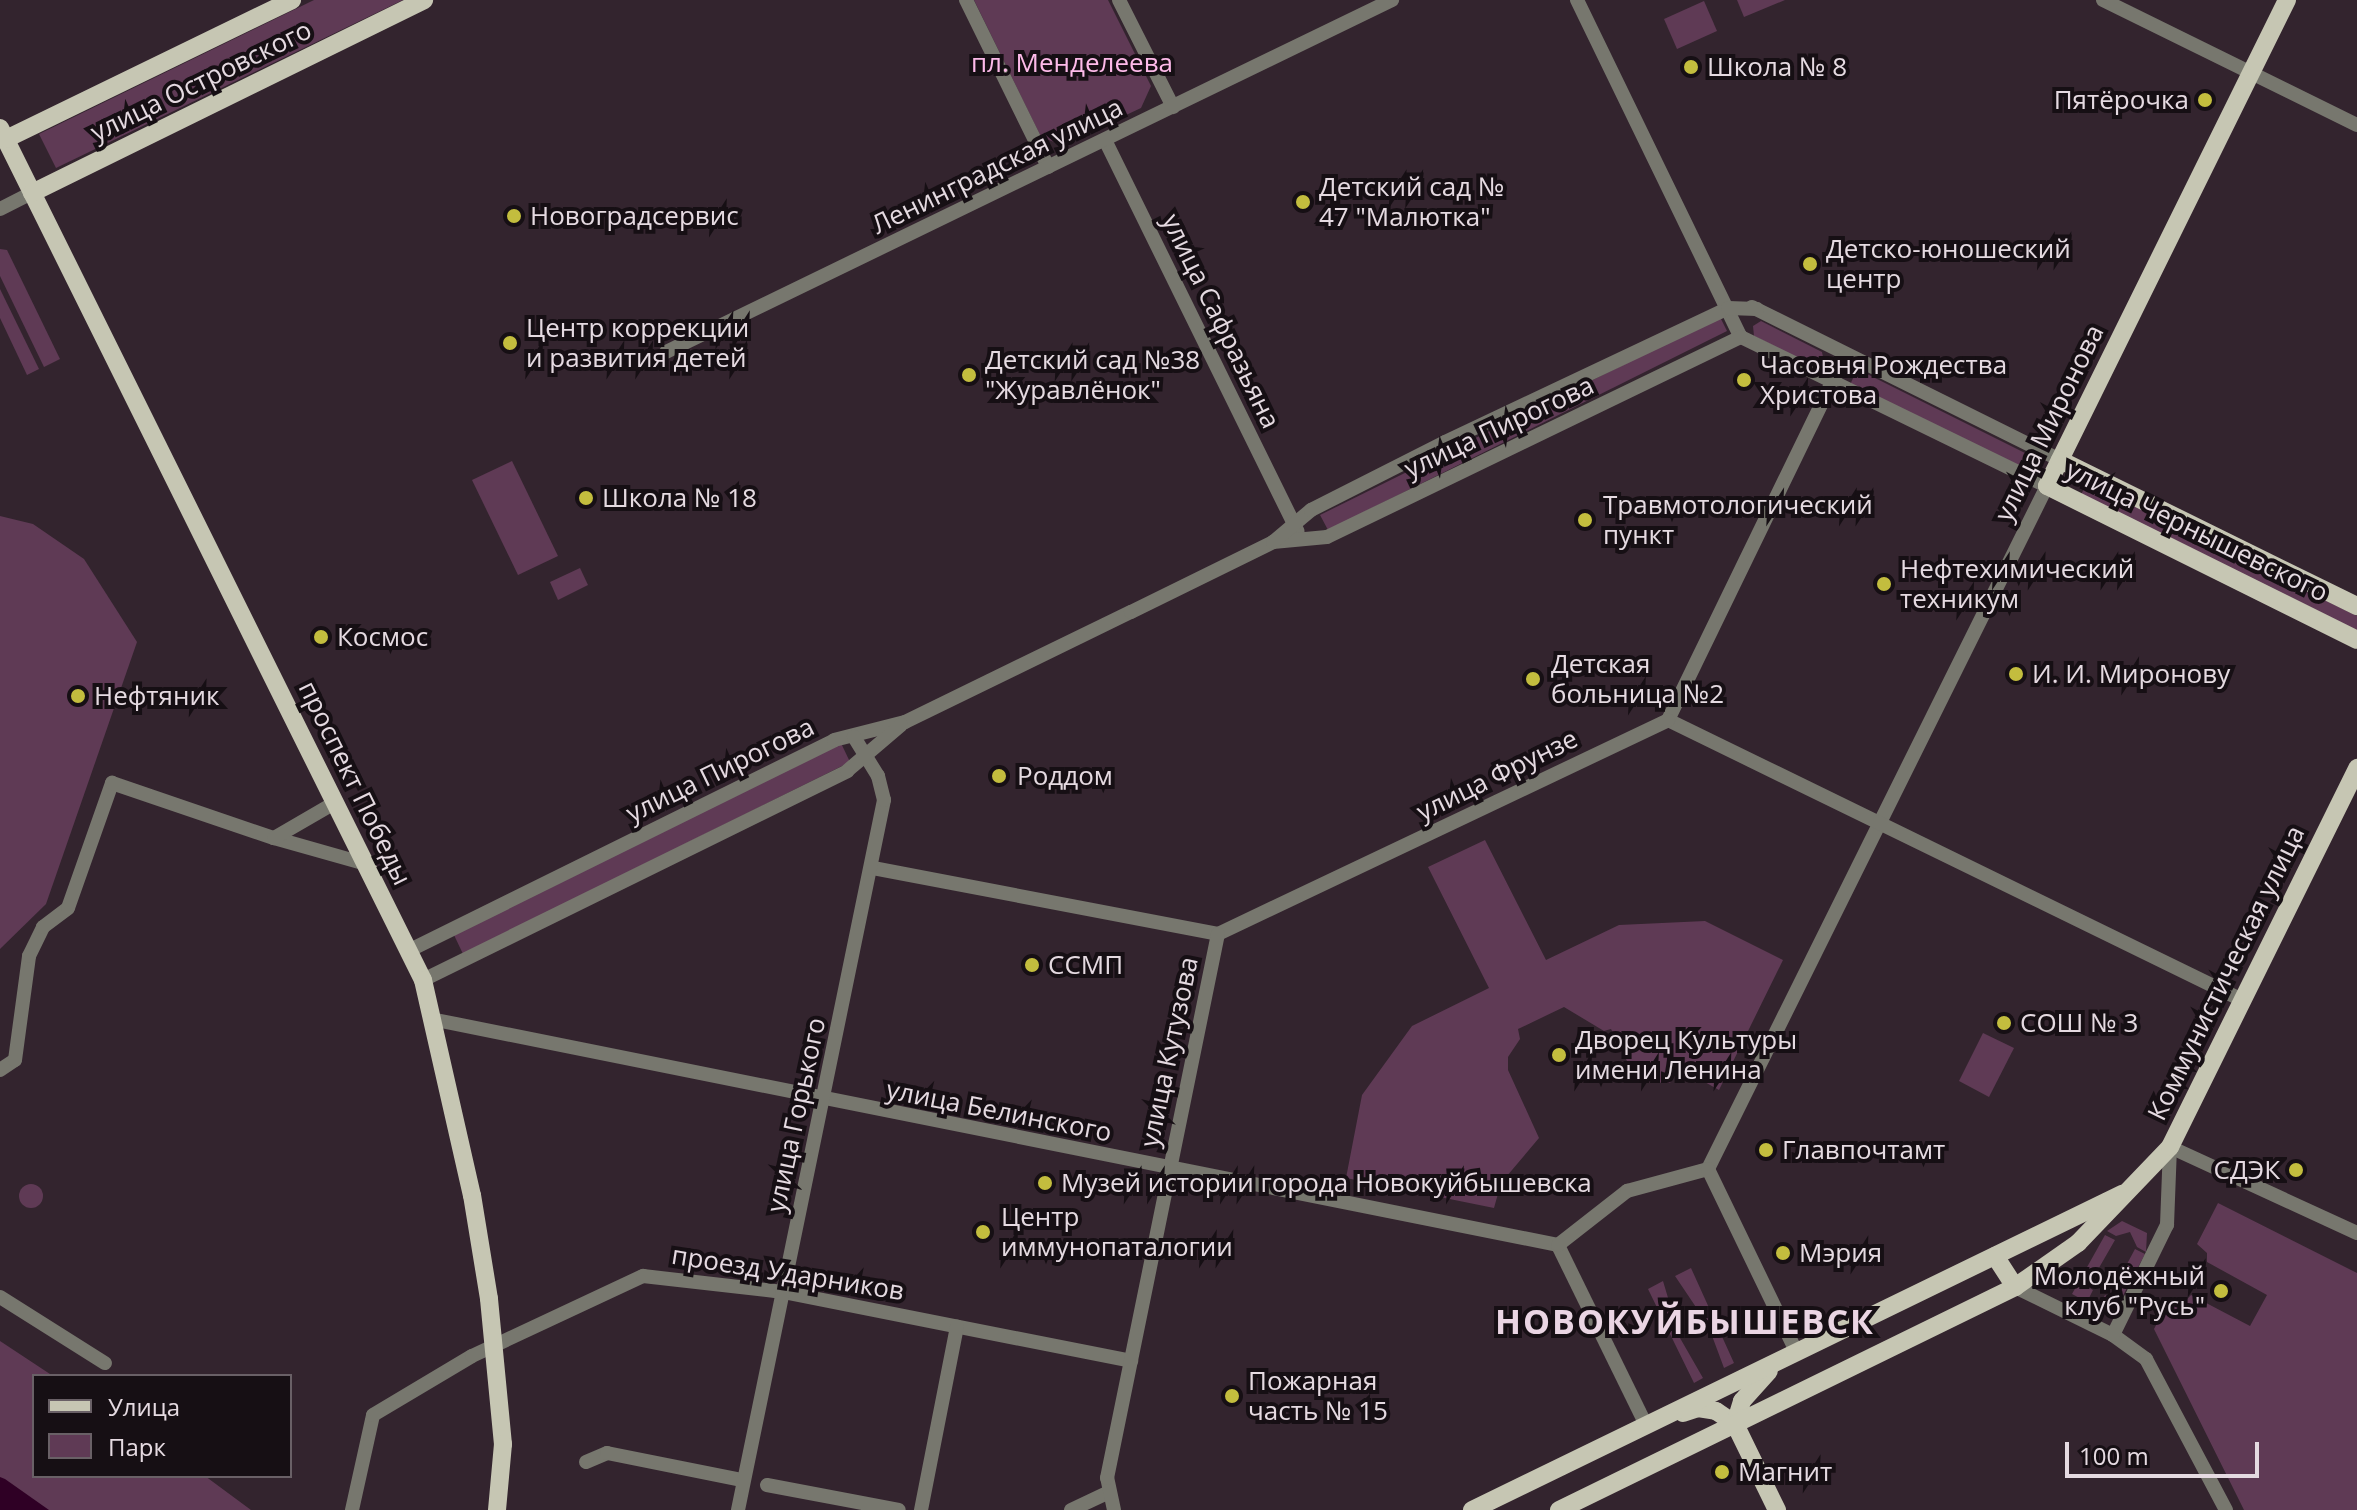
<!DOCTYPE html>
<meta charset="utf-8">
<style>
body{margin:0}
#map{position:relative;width:2357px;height:1510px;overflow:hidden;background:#33242e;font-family:"Open Sans",sans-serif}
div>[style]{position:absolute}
.green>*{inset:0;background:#5f3a55}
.round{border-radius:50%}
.water>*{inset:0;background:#2f0025}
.minor>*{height:14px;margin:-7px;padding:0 7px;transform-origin:7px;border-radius:7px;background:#77776e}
.major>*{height:18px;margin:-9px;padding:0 9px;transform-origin:9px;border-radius:9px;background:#c6c6b3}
.dots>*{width:22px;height:22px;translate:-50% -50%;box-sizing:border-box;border:4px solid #160f14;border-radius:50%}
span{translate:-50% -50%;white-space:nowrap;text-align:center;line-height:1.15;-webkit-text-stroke:8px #160f14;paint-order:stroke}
.park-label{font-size:26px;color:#fdbae9}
.poi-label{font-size:26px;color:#e5dae1}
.left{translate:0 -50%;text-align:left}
.right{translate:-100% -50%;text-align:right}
.street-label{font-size:26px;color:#e5dae1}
.district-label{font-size:34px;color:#ead5e3;font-weight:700;letter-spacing:2px}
.legend{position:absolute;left:32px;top:1374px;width:260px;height:104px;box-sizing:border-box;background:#160f14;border:2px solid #696066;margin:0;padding:10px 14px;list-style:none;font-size:24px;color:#e5dae1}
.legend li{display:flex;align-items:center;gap:16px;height:40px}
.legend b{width:40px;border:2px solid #696066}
.scale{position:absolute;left:2065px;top:1442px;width:194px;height:36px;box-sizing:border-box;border:4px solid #e5dae1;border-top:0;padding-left:10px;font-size:24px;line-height:28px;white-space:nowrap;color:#e5dae1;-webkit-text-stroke:6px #160f14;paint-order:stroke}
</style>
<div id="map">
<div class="green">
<i style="clip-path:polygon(314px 0,403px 0,56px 168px,39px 134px)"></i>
<i style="clip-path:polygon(974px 0,1108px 0,1151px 86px,1141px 108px,1062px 145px,1041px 137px)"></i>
<i style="clip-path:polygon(1737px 0,1785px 0,1744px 17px)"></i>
<i style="clip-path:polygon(1704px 1px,1717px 31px,1677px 49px,1664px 19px)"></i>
<i style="clip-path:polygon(0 249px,7px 250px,60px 359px,44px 367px,0 276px)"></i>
<i style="clip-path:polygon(0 289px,39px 369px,27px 375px,0 318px)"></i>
<i style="clip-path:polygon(1720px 317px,1727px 331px,1328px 530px,1320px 515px)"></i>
<i style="clip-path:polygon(1761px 321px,1822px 352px,1824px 362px,1816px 367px,1754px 336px,1753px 326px)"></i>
<i style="clip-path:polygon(1857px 369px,2031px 456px,2024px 471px,1850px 385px)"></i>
<i style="clip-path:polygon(512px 461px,558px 556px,518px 575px,472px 480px)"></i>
<i style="clip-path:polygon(2087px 482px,2357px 616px,2357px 635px,2080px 497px)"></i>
<i style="clip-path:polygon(0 516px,33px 524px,84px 559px,137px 642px,46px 904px,0 949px)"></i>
<i style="clip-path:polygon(580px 568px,588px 585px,558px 600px,550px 582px)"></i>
<i style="clip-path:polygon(840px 741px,850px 762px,463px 954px,454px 935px)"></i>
<i style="clip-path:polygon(1485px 840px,1546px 960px,1619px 925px,1705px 921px,1783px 960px,1719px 1090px,1678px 1067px,1670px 1083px,1645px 1082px,1632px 1071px,1611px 1029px,1604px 1031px,1564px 1007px,1518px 1029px,1520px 1039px,1508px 1057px,1508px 1070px,1539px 1138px,1501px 1183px,1494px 1208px,1346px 1178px,1362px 1095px,1412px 1026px,1489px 988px,1428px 867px)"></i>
<i style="clip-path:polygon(1983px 1033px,2014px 1048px,1989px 1097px,1959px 1081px)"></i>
<i class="round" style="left:19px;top:1184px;width:24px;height:24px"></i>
<i style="clip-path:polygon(2218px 1203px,2357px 1273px,2357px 1510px,2244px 1510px,2154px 1329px,2167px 1304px,2180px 1307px,2191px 1295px,2250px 1326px,2267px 1295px,2207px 1262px,2207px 1253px,2197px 1244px)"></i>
<i style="clip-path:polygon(2122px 1221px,2147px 1233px,2146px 1252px,2137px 1247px,2130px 1232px,2116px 1236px,2107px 1231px)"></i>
<i style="clip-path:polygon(2105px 1235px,2115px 1240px,2088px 1287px,2093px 1290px,2087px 1302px,2072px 1294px)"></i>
<i style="clip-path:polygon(2135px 1249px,2145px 1254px,2117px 1307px,2099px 1307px,2105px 1295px,2113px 1299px,2112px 1292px)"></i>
<i style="clip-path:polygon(1691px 1268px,1734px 1363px,1724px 1368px,1708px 1325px,1675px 1276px)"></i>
<i style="clip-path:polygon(1663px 1281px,1680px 1338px,1703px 1378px,1694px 1383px,1648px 1289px)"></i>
<i style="clip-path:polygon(0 1341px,53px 1376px,34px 1376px,34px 1476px,205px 1476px,251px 1510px,0 1510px)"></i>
</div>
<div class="water">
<i style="clip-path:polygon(0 1477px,5px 1479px,49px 1510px,0 1510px)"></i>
</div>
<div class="minor">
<i style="left:966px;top:0;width:186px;rotate:63.8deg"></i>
<i style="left:1119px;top:0;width:120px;rotate:63.2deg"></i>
<i style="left:1577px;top:0;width:375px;rotate:64.1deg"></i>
<i style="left:1741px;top:337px;width:340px;rotate:26deg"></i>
<i style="left:2047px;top:486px;width:763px;rotate:116.4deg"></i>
<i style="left:2103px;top:0;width:283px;rotate:26.2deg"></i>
<i style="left:1105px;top:140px;width:436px;rotate:63.8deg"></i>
<i style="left:0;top:209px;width:36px;rotate:-27deg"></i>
<i style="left:1752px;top:307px;width:344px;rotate:26.4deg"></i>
<i style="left:666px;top:352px;width:807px;rotate:-25.87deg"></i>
<i style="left:1273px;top:542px;width:54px;rotate:-5.3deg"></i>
<i style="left:1327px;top:537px;width:460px;rotate:-25.8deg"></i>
<i style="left:1668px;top:720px;width:639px;rotate:26deg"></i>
<i style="left:1668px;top:720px;width:406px;rotate:-64.1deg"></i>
<i style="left:274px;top:838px;width:96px;rotate:15.8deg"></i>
<i style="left:873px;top:868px;width:351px;rotate:10.8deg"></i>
<i style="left:1218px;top:934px;width:498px;rotate:-25.4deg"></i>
<i style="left:410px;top:950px;width:473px;rotate:-26.3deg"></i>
<i style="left:834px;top:740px;width:73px;rotate:-14.2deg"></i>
<i style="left:905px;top:722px;width:251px;rotate:-26deg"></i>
<i style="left:1131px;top:612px;width:158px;rotate:-26.2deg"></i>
<i style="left:1273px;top:542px;width:50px;rotate:-40.1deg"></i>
<i style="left:1311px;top:510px;width:150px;rotate:-26.9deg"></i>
<i style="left:1445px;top:442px;width:313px;rotate:-25.3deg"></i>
<i style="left:1728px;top:308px;width:29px;rotate:2deg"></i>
<i style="left:423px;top:980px;width:473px;rotate:-26.2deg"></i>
<i style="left:847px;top:771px;width:71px;rotate:-40.4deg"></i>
<i style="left:431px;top:1019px;width:1149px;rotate:11.34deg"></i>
<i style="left:0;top:1070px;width:18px;rotate:-34deg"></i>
<i style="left:15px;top:1060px;width:105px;rotate:-82.3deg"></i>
<i style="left:29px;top:956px;width:32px;rotate:-64deg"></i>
<i style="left:43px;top:927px;width:31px;rotate:-37deg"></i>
<i style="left:68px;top:908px;width:133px;rotate:-70.6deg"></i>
<i style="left:112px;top:783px;width:171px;rotate:18.8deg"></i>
<i style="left:274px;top:838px;width:72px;rotate:-30.1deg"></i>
<i style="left:2015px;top:1287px;width:109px;rotate:26.1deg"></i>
<i style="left:2113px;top:1335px;width:41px;rotate:36deg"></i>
<i style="left:2146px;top:1359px;width:171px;rotate:62.1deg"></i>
<i style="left:0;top:1297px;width:124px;rotate:32.2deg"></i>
<i style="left:2113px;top:1335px;width:123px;rotate:-63.9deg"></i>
<i style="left:2167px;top:1225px;width:78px;rotate:-87.8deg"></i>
<i style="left:2170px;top:1147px;width:206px;rotate:24.7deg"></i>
<i style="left:1646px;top:1425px;width:200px;rotate:-116.1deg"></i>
<i style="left:1558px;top:1245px;width:88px;rotate:-38deg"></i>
<i style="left:1627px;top:1191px;width:84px;rotate:-15.2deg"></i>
<i style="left:1708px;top:1169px;width:202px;rotate:64.2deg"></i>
<i style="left:586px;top:1462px;width:23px;rotate:-23deg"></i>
<i style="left:607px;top:1453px;width:138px;rotate:11.3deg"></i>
<i style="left:767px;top:1485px;width:134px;rotate:10.7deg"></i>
<i style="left:352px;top:1510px;width:97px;rotate:-77.5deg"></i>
<i style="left:373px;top:1415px;width:115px;rotate:-30.8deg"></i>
<i style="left:472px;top:1356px;width:189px;rotate:-25.1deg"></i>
<i style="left:643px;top:1276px;width:141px;rotate:6.5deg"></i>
<i style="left:783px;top:1292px;width:355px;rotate:11.2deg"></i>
<i style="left:738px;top:1510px;width:725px;rotate:-78.38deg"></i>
<i style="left:884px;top:800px;width:25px;rotate:-104deg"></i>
<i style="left:878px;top:776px;width:46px;rotate:-121.6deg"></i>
<i style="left:921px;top:1510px;width:187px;rotate:-78.9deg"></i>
<i style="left:1071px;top:1510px;width:42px;rotate:-25.3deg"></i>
<i style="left:1114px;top:1510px;width:33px;rotate:-102deg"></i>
<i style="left:1107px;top:1478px;width:555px;rotate:-78.47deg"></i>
</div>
<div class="major">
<i style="left:2287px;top:0;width:542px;rotate:116.28deg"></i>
<i style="left:2047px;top:486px;width:346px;rotate:26.4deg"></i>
<i style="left:0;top:128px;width:951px;rotate:63.6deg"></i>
<i style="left:423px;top:980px;width:221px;rotate:77.2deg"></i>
<i style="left:472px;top:1195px;width:105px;rotate:80.7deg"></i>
<i style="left:489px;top:1299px;width:146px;rotate:84.5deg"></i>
<i style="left:503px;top:1444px;width:66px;rotate:95.2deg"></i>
<i style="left:6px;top:139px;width:318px;rotate:-25.9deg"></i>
<i style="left:32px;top:193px;width:437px;rotate:-26.2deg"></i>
<i style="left:2060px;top:460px;width:331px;rotate:26.2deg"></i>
<i style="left:1995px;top:1256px;width:37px;rotate:57deg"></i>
<i style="left:1683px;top:1413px;width:16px;rotate:-18deg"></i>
<i style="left:1698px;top:1408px;width:18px;rotate:9deg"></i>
<i style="left:1716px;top:1411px;width:23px;rotate:34deg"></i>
<i style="left:1735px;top:1424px;width:96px;rotate:64deg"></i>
<i style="left:1735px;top:1424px;width:24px;rotate:-73deg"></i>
<i style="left:1742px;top:1401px;width:40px;rotate:-48deg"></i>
<i style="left:1472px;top:1510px;width:723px;rotate:-25.93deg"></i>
<i style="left:1559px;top:1510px;width:508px;rotate:-26.06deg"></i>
<i style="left:2015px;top:1287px;width:77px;rotate:-34.9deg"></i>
<i style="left:2078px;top:1243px;width:133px;rotate:-46.2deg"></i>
<i style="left:2170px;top:1147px;width:423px;rotate:-63.7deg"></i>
</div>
<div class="dots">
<i style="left:1691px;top:67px;background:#c3bd3e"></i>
<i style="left:2205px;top:100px;background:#c3bd3e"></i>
<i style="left:1303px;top:202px;background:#c3bd3e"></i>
<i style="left:514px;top:216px;background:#c3bd3e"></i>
<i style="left:1810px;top:264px;background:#c3bd3e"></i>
<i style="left:510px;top:343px;background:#c3bd3e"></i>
<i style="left:969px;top:375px;background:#c3bd3e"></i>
<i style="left:1744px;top:380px;background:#c3bd3e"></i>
<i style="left:586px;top:498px;background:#c3bd3e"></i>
<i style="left:1585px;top:520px;background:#c3bd3e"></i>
<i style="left:1884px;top:584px;background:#c3bd3e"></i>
<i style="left:321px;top:637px;background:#c3bd3e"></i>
<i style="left:2016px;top:674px;background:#c3bd3e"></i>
<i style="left:1533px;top:679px;background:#c3bd3e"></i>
<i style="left:78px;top:696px;background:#c3bd3e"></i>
<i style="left:999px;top:776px;background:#c3bd3e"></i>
<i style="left:1032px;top:965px;background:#c3bd3e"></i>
<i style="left:2004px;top:1023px;background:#c3bd3e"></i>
<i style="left:1559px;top:1055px;background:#c3bd3e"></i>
<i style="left:1766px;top:1150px;background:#c3bd3e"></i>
<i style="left:2296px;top:1170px;background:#c3bd3e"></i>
<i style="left:1045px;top:1183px;background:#c3bd3e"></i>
<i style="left:983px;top:1232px;background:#c3bd3e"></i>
<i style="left:1783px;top:1253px;background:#c3bd3e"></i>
<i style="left:2221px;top:1291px;background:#c3bd3e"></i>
<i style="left:1232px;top:1396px;background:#c3bd3e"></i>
<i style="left:1722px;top:1472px;background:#c3bd3e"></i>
</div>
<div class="park-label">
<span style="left:1072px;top:63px">пл. Менделеева</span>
</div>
<div class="poi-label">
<span class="left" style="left:1707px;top:67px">Школа № 8</span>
<span class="right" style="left:2189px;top:100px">Пятёрочка</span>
<span class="left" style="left:1319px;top:202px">Детский сад №<br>47 "Малютка"</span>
<span class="left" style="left:530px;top:216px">Новоградсервис</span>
<span class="left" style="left:1826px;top:264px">Детско-юношеский<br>центр</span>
<span class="left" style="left:526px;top:343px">Центр коррекции<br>и развития детей</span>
<span class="left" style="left:985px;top:375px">Детский сад №38<br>"Журавлёнок"</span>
<span class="left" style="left:1760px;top:380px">Часовня Рождества<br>Христова</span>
<span class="left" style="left:602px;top:498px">Школа № 18</span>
<span class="left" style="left:1603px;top:520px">Травмотологический<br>пункт</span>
<span class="left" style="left:1900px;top:584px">Нефтехимический<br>техникум</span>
<span class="left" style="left:337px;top:637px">Космос</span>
<span class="left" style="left:1551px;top:679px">Детская<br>больница №2</span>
<span class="left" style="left:2032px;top:674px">И. И. Миронову</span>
<span class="left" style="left:94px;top:696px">Нефтяник</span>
<span class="left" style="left:1017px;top:776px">Роддом</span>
<span class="left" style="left:1048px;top:965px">ССМП</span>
<span class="left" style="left:2020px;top:1023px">СОШ № 3</span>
<span class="left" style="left:1575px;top:1055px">Дворец Культуры<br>имени Ленина</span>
<span class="left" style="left:1782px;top:1150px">Главпочтамт</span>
<span class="right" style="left:2280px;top:1170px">СДЭК</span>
<span class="left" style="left:1061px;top:1183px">Музей истории города Новокуйбышевска</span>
<span class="left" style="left:1001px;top:1232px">Центр<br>иммунопаталогии</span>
<span class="left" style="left:1799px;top:1253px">Мэрия</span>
<span class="right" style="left:2205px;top:1291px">Молодёжный<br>клуб "Русь"</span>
<span class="left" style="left:1248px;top:1396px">Пожарная<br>часть № 15</span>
<span class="left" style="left:1738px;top:1472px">Магнит</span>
</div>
<div class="street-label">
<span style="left:201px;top:81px;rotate:-26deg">улица Островского</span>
<span style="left:997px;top:166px;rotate:-26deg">Ленинградская улица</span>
<span style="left:1221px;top:321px;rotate:64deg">улица Сафразьяна</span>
<span style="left:2049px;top:423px;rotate:-64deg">улица Миронова</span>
<span style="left:1499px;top:427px;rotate:-25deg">улица Пирогова</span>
<span style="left:2197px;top:531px;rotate:26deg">улица Чернышевского</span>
<span style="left:720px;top:770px;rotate:-26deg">улица Пирогова</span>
<span style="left:1497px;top:775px;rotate:-26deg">улица Фрунзе</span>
<span style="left:355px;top:783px;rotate:64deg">проспект Победы</span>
<span style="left:2226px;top:973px;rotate:-64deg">Коммунистическая улица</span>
<span style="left:1169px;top:1052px;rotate:-78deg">улица Кутузова</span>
<span style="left:999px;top:1111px;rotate:11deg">улица Белинского</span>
<span style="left:796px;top:1115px;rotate:-78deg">улица Горького</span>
<span style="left:788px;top:1273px;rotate:9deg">проезд Ударников</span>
</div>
<div class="district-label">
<span style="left:1685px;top:1322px">НОВОКУЙБЫШЕВСК</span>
</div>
<ul class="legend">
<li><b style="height:10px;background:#c6c6b3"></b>Улица</li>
<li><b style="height:22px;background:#5f3a55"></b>Парк</li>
</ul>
<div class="scale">100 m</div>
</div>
